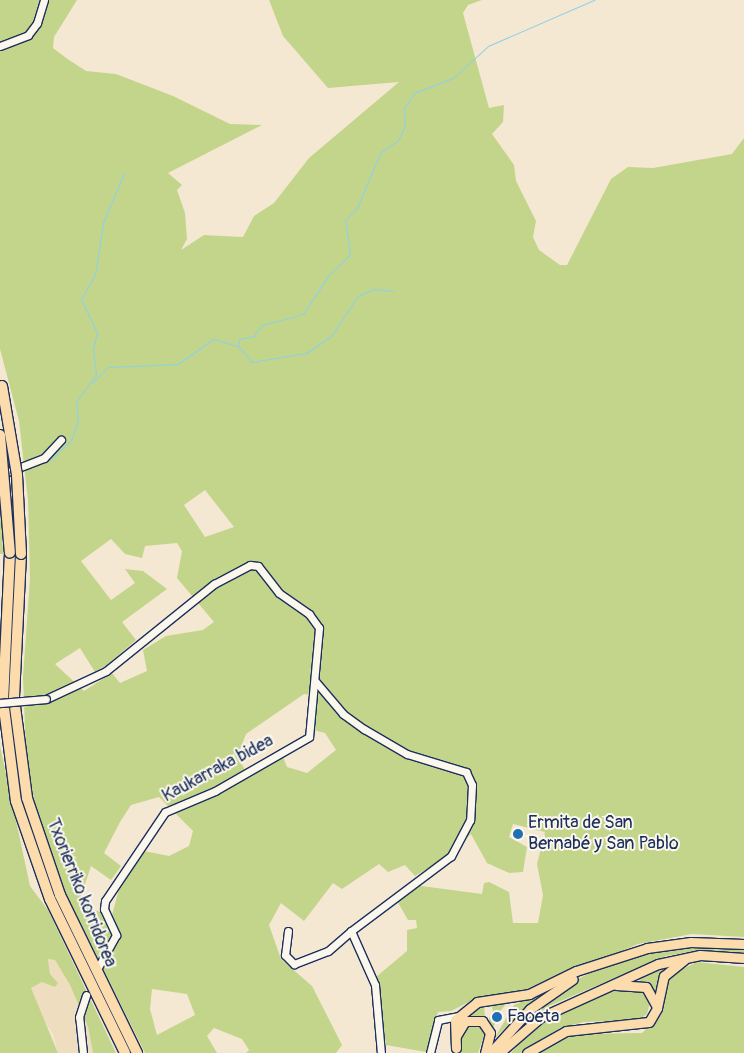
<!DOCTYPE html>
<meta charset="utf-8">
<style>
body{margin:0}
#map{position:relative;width:744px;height:1053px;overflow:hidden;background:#f4e8d2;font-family:Pangolin,sans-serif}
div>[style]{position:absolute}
.built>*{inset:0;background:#efddc0}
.green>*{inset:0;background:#c3d58a}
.stream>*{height:1px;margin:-0.5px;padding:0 0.5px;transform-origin:0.5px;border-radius:0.5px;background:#8ad1eb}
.roads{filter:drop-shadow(1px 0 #1b2f5e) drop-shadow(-1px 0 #1b2f5e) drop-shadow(0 1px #1b2f5e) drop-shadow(0 -1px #1b2f5e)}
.minor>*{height:7px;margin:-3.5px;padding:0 3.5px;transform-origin:3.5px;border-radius:3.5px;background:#fbf7ec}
.major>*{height:9px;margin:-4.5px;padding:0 4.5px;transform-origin:4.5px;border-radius:4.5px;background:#fcdcac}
.highway>*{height:10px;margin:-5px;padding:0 5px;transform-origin:5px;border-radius:5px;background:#fcdcac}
.bridges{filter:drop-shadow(1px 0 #1b2f5e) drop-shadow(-1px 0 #1b2f5e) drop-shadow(0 1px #1b2f5e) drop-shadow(0 -1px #1b2f5e)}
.minor-bridge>*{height:7px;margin:-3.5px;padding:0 3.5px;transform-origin:3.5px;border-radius:3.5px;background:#fbf7ec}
.highway-bridge>*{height:10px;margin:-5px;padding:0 5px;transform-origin:5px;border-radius:5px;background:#fcdcac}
.dots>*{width:14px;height:14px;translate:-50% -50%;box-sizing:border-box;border:2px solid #fbf7ec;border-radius:50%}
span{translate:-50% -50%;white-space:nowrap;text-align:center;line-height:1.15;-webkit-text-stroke:4px #fbf7ec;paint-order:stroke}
.street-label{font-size:18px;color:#1b2f5e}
.poi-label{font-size:18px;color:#1b2f5e}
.left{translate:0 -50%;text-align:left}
</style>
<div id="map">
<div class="built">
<i style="clip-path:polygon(48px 959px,55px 960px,70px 985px,88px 1027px,93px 1053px,58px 1053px,53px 1034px,37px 1010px,31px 988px,42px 981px,55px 987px,58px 983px,50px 974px)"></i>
</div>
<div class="green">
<i style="clip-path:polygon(evenodd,0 0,77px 0,54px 37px,53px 48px,69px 60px,86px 71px,116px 74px,173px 96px,230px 124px,262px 125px,168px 173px,182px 185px,177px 190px,185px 213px,187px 239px,181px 250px,204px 235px,243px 237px,254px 216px,274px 203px,309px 158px,399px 82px,328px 88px,283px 36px,269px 0,482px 0,468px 5px,463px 13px,489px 108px,504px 105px,503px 122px,492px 134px,514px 165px,516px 181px,536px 221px,533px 237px,539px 250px,560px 265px,567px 265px,611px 179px,628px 167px,653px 168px,732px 154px,744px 138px,744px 937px,692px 934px,638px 944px,528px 991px,479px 997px,451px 1011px,438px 1012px,426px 1052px,386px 1045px,376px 977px,407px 951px,407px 930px,417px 928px,416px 920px,408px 920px,396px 899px,414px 885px,482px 894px,484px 883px,489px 882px,509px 892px,513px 923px,538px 923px,543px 895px,537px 864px,545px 832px,513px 824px,509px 837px,527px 847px,523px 872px,509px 873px,487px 863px,471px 834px,448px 856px,415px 876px,405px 865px,388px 872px,379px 864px,342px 889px,333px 883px,304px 921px,281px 903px,269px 925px,281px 959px,312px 986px,342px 1045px,336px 1053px,246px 1053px,249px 1050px,242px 1039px,214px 1028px,207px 1036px,217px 1053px,145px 1053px,59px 880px,37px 817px,26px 755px,23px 677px,30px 578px,28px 500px,19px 421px,0 349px,0 0,205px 490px,234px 527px,205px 537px,184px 505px,205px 490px,0 0,111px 539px,125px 554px,142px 558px,145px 546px,177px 543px,182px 551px,177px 578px,214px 622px,203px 630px,166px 636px,143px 650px,147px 671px,120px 683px,112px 673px,84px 691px,55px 664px,80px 648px,95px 672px,107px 665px,136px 640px,122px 622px,167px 589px,143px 571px,125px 569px,135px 583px,111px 600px,81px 561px,111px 539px,0 0,304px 694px,317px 696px,313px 730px,325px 733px,336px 750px,307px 773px,287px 767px,283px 757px,249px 776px,237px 757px,246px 734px,304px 694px,0 0,159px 797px,193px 831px,189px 846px,169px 856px,144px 851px,119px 889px,112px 915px,90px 909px,81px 896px,91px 866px,111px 880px,121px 866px,104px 853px,120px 822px,131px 805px,159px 797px,0 0,152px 989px,187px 994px,195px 1015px,157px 1035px,150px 1009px,152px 989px)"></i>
<i style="clip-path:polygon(0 485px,3px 554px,0 554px)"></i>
<i style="clip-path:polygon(0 746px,30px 886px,48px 910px,116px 1053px,93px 1053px,88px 1027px,70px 985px,55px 960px,48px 959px,50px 974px,58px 983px,55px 987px,42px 982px,31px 988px,58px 1053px,0 1053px)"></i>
<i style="clip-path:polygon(684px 947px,730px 947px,744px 949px,744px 954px,700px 950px,666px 956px,549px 1006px,511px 1033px,560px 989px,593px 971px,649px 952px)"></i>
<i style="clip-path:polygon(697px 962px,744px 967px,744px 1053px,535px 1053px,575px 1034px,642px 1033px,661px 1015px,670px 975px)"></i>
<i style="clip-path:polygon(664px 968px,657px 996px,651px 986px,637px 979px)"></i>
<i style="clip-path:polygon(619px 989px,646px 991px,651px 999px,647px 1014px,638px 1020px,584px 1022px,560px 1028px,521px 1053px,511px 1053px,527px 1035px,558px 1013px)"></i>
<i style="clip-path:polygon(549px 990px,513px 1020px,494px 1039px,514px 1005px)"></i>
<i style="clip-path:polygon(508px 1002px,501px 1010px,493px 1028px,488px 1021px,493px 1010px,490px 1003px)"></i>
<i style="clip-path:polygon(484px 1005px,485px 1017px,466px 1016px,473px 1007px)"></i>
<i style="clip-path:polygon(468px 1023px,480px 1025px,485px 1033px,478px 1053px,461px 1053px,462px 1028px)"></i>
</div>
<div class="stream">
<i style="left:238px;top:346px;width:21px;rotate:49deg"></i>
<i style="left:252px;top:362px;width:55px;rotate:-9.5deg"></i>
<i style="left:306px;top:353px;width:30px;rotate:-34deg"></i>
<i style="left:331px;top:336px;width:48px;rotate:-56deg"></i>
<i style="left:358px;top:296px;width:17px;rotate:-25deg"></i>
<i style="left:373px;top:289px;width:20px;rotate:6deg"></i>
<i style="left:92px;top:383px;width:23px;rotate:-45deg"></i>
<i style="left:108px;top:367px;width:70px;rotate:-2.5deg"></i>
<i style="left:178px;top:364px;width:43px;rotate:-35.5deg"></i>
<i style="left:213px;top:339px;width:26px;rotate:16deg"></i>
<i style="left:238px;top:346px;width:7px;rotate:-82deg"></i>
<i style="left:239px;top:339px;width:15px;rotate:-11deg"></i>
<i style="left:254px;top:336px;width:14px;rotate:-54deg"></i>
<i style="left:262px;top:325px;width:42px;rotate:-15deg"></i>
<i style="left:303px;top:314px;width:45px;rotate:-56.7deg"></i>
<i style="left:328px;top:276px;width:30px;rotate:-44deg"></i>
<i style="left:350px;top:255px;width:35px;rotate:-98deg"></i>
<i style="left:345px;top:220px;width:17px;rotate:-45deg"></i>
<i style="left:357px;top:208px;width:60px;rotate:-67.3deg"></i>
<i style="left:380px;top:153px;width:22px;rotate:-36deg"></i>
<i style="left:398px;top:140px;width:16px;rotate:-63deg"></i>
<i style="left:405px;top:126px;width:18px;rotate:-93deg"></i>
<i style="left:404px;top:108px;width:18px;rotate:-56deg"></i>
<i style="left:414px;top:93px;width:42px;rotate:-21deg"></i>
<i style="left:453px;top:78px;width:47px;rotate:-42.4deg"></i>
<i style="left:488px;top:46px;width:116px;rotate:-23.5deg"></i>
<i style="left:35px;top:465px;width:18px;rotate:-19deg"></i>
<i style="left:52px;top:459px;width:27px;rotate:-45deg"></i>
<i style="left:71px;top:440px;width:20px;rotate:-70deg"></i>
<i style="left:78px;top:421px;width:19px;rotate:-96deg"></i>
<i style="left:76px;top:402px;width:34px;rotate:-54deg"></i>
<i style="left:96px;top:374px;width:26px;rotate:-97deg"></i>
<i style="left:93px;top:348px;width:16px;rotate:-75deg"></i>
<i style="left:97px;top:333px;width:38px;rotate:-115deg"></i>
<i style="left:81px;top:299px;width:28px;rotate:-60deg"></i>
<i style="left:95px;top:275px;width:53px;rotate:-81.3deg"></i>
<i style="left:103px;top:223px;width:54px;rotate:-67.2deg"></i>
</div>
<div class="roads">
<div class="minor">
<i style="left:0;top:46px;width:30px;rotate:-21deg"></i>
<i style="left:28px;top:35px;width:15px;rotate:-53deg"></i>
<i style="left:37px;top:23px;width:24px;rotate:-73deg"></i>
<i style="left:0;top:475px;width:47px;rotate:-21.1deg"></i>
<i style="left:44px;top:458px;width:25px;rotate:-47deg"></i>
<i style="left:316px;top:682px;width:42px;rotate:49.8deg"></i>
<i style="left:343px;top:714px;width:26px;rotate:36deg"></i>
<i style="left:364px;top:729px;width:50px;rotate:30.2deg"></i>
<i style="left:407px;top:754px;width:62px;rotate:17deg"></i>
<i style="left:466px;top:772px;width:14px;rotate:65deg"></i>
<i style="left:472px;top:785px;width:35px;rotate:93deg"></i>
<i style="left:470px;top:820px;width:41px;rotate:117.8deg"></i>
<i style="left:451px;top:856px;width:125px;rotate:143.1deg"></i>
<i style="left:351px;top:931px;width:59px;rotate:66deg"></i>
<i style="left:375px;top:985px;width:68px;rotate:85deg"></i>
<i style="left:46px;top:699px;width:66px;rotate:-25deg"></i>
<i style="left:106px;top:671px;width:139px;rotate:-38.9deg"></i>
<i style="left:214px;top:584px;width:41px;rotate:-27.8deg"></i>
<i style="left:250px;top:565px;width:8px;rotate:7deg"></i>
<i style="left:258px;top:566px;width:34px;rotate:52deg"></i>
<i style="left:279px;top:593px;width:37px;rotate:35deg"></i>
<i style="left:309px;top:614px;width:17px;rotate:54deg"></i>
<i style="left:319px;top:628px;width:109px;rotate:95.2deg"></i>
<i style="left:309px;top:737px;width:108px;rotate:150.1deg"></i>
<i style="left:215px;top:791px;width:54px;rotate:157.2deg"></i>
<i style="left:165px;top:812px;width:107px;rotate:124deg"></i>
<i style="left:105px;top:901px;width:8px;rotate:97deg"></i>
<i style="left:104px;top:909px;width:29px;rotate:65deg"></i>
<i style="left:116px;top:935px;width:37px;rotate:119deg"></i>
<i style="left:288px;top:931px;width:24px;rotate:97deg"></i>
<i style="left:285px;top:955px;width:13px;rotate:45deg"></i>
<i style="left:294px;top:964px;width:36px;rotate:-21deg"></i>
<i style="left:328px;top:951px;width:30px;rotate:-41deg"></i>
<i style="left:83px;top:1053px;width:36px;rotate:-96deg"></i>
<i style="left:79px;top:1017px;width:23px;rotate:-72deg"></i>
<i style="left:430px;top:1053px;width:34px;rotate:-76deg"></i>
<i style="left:438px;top:1020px;width:20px;rotate:-11deg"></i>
</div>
<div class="major">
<i style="left:616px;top:985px;width:30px;rotate:4deg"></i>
<i style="left:646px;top:987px;width:23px;rotate:61deg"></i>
<i style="left:456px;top:1036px;width:17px;rotate:-59deg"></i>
<i style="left:465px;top:1021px;width:17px"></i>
<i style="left:482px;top:1021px;width:14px;rotate:56deg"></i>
<i style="left:490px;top:1033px;width:21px;rotate:104deg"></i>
<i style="left:456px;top:1048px;width:28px;rotate:-92deg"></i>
<i style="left:455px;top:1020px;width:28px;rotate:-39deg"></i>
<i style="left:477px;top:1002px;width:53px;rotate:-8.7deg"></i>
<i style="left:529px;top:994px;width:52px;rotate:-26.1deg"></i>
<i style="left:576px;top:971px;width:75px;rotate:-17.9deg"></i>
<i style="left:647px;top:948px;width:44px;rotate:-7.8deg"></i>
<i style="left:691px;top:942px;width:53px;rotate:2.2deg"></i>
<i style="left:490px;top:1053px;width:59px;rotate:-47.7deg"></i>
<i style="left:530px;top:1009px;width:52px;rotate:-34.9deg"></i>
<i style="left:499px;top:1053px;width:55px;rotate:-40.6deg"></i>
<i style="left:541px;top:1017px;width:128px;rotate:-24.4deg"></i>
<i style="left:658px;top:964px;width:43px;rotate:-12.1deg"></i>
<i style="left:700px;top:955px;width:44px;rotate:3.9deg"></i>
<i style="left:527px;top:1053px;width:45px;rotate:-29.4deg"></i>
<i style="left:566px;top:1031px;width:83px;rotate:-6.2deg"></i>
<i style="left:649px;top:1022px;width:16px;rotate:-60deg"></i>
<i style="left:657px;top:1008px;width:33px;rotate:-78deg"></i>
<i style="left:664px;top:976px;width:26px;rotate:-39deg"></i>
</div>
<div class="highway">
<i style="left:10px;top:553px;width:147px;rotate:92.7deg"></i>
<i style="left:3px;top:700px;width:102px;rotate:82.7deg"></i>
<i style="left:16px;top:801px;width:104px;rotate:70.9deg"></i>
<i style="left:50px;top:899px;width:171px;rotate:64deg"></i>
<i style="left:21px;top:554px;width:145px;rotate:92.8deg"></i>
<i style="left:14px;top:699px;width:100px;rotate:82.5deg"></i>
<i style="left:27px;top:798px;width:102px;rotate:71.2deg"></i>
<i style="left:60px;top:895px;width:176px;rotate:64deg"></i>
</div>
</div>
<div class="bridges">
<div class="minor-bridge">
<i style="left:0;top:703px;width:46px;rotate:-5deg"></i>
</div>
<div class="highway-bridge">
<i style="left:2px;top:386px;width:90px;rotate:80.4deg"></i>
<i style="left:17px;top:475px;width:79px;rotate:87.1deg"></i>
<i style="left:0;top:435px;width:118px;rotate:85.2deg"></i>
</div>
</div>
<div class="dots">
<i style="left:518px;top:834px;background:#1f6fb2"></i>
<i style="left:497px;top:1017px;background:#1f6fb2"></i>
</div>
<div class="street-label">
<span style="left:218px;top:769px;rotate:-28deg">Kaukarraka bidea</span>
<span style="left:81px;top:893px;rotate:68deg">Txorierriko korridorea</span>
</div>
<div class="poi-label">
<span class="left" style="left:528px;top:834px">Ermita de San<br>Bernabé y San Pablo</span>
<span class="left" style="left:507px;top:1017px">Faoeta</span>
</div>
</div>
